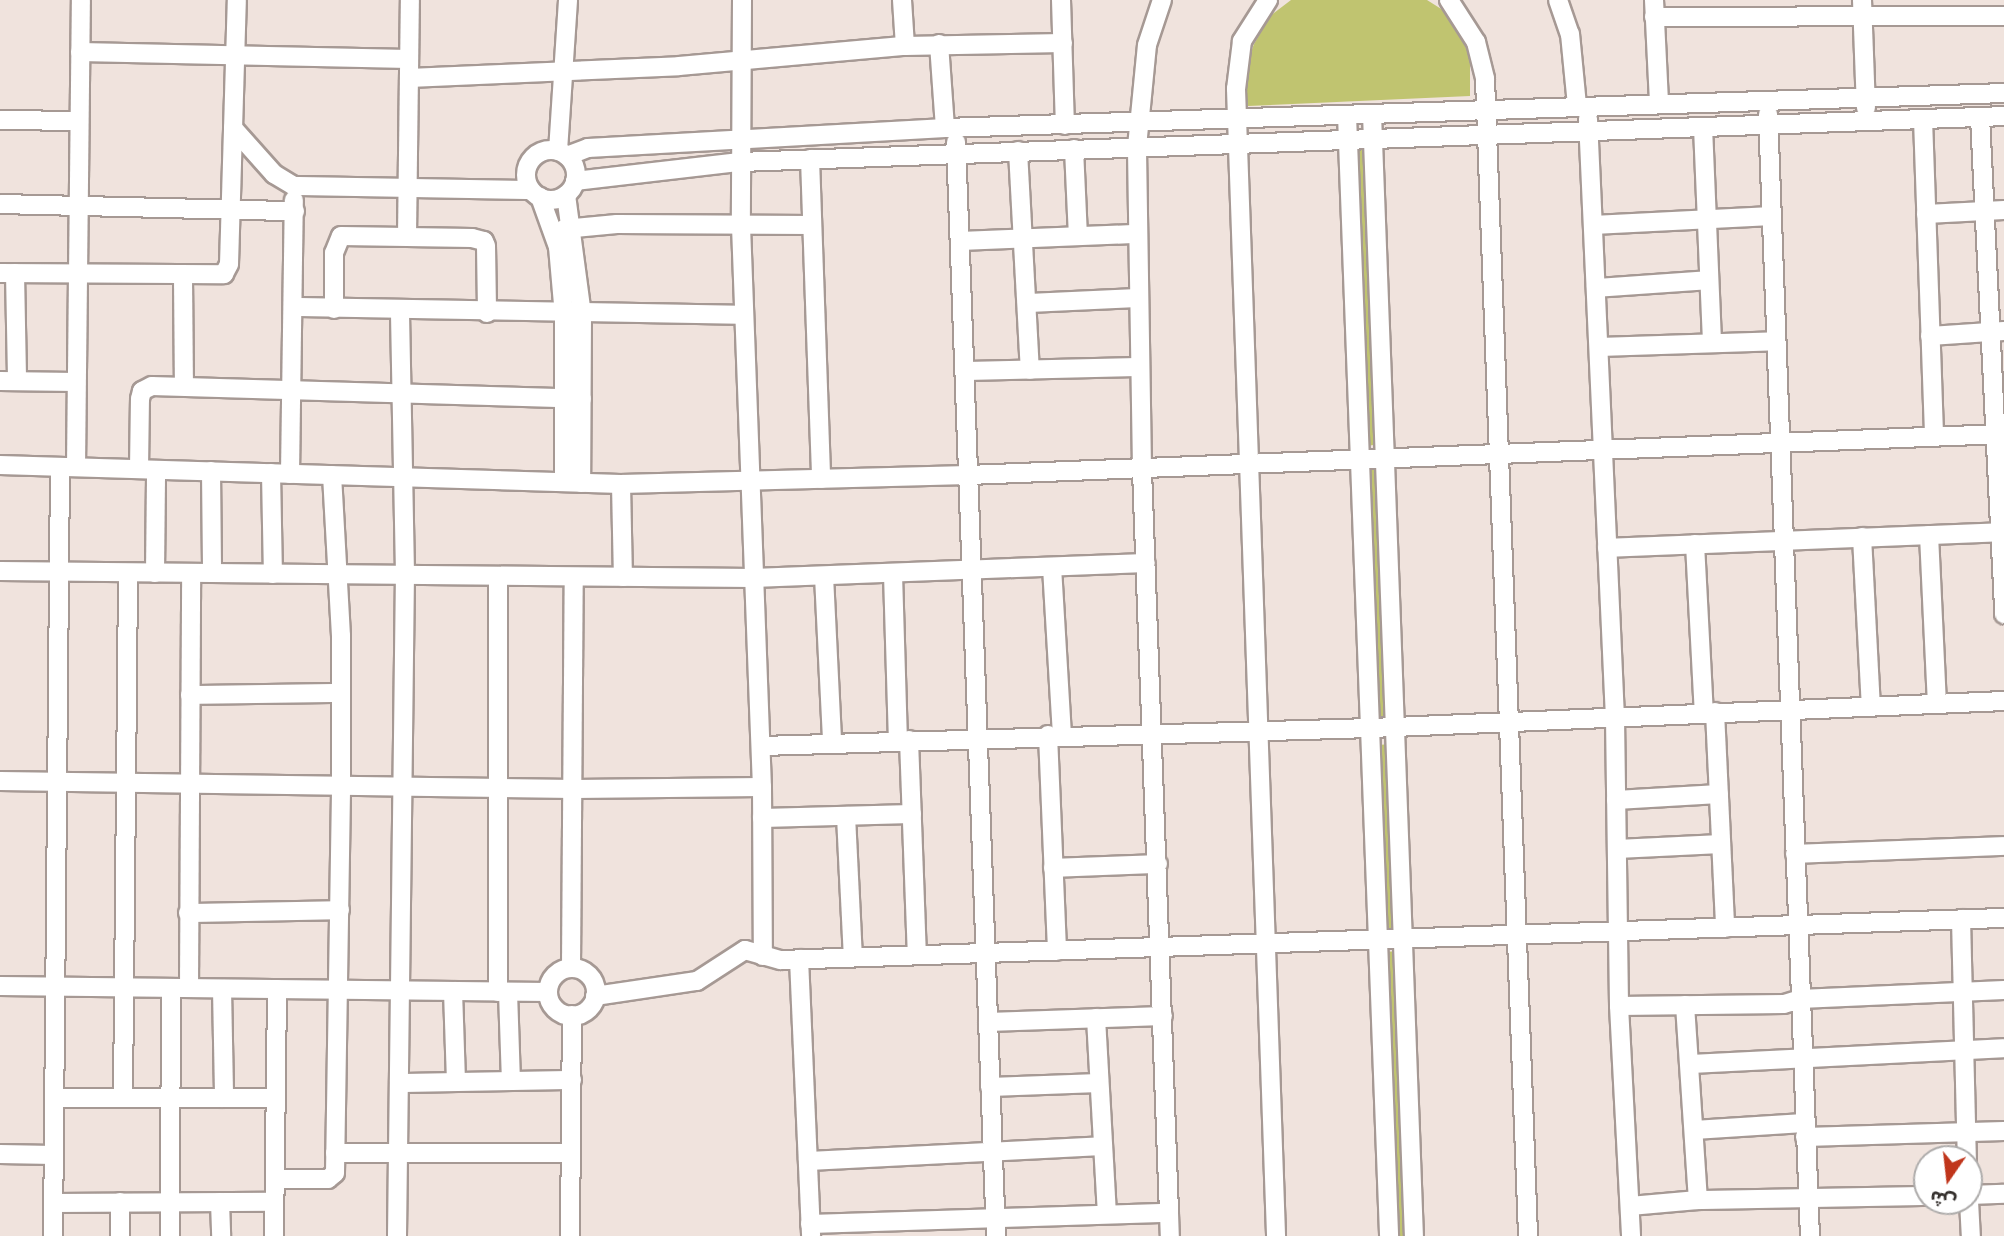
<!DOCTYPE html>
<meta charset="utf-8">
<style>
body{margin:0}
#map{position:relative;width:2004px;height:1236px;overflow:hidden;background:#f0e3dd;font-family:"Alegreya Sans","Noto Sans Arabic",sans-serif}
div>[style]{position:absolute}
.green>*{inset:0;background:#c0c470}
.roads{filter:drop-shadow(2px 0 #a69994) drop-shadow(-2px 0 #a69994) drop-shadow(0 2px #a69994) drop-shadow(0 -2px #a69994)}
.minor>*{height:18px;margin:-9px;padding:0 9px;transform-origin:9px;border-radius:9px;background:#fff}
.minor>.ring{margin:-9px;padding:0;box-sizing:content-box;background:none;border:18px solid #fff;border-radius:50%}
span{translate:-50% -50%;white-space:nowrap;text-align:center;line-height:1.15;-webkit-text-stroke:5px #fff;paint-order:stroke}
.north{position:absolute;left:1913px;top:1145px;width:70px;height:70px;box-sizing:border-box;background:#fff;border:2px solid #aeacab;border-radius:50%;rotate:194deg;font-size:19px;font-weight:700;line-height:28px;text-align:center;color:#342f2c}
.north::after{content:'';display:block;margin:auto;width:24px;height:32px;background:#c0351b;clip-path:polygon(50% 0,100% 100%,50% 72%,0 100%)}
</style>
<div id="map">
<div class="green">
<i style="clip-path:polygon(1291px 0,1427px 0,1446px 12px,1461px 36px,1470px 58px,1470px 96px,1248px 106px,1242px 77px,1254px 44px,1270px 16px)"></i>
<i style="clip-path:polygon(1367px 139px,1381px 444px,1366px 446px,1353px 140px)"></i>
<i style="clip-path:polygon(1367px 470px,1382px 470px,1391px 723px,1376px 723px)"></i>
<i style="clip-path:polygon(1391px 744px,1398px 930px,1385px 930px,1378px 745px)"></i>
<i style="clip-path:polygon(1398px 951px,1407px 1236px,1394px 1236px,1385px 952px)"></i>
</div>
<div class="roads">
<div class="minor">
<i style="left:742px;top:0;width:226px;rotate:90.3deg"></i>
<i style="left:741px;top:226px;width:561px;rotate:87.86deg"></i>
<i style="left:762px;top:787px;width:169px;rotate:89.7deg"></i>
<i style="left:902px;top:0;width:46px;rotate:86.3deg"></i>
<i style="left:1061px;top:0;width:125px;rotate:88.2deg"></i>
<i style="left:1268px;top:0;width:49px;rotate:122.4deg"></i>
<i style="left:1242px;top:41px;width:48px;rotate:97.1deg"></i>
<i style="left:1236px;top:89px;width:1148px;rotate:88deg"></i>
<i style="left:1449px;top:0;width:50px;rotate:57.3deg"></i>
<i style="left:1476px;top:42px;width:38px;rotate:76deg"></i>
<i style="left:1485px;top:79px;width:1158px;rotate:87.87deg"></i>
<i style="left:1558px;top:0;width:36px;rotate:71deg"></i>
<i style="left:1570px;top:34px;width:72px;rotate:84.4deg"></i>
<i style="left:1654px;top:0;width:103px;rotate:87.2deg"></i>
<i style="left:1862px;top:0;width:108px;rotate:87.9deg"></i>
<i style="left:1654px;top:17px;width:350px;rotate:-0.2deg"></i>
<i style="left:939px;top:44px;width:84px;rotate:85.9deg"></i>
<i style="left:80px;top:52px;width:329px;rotate:1.2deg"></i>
<i style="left:409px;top:78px;width:270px;rotate:-2.5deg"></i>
<i style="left:679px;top:66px;width:227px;rotate:-5.1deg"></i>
<i style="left:905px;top:46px;width:158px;rotate:-1.1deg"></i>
<i style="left:1372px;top:114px;width:1123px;rotate:87.86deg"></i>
<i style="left:1768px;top:114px;width:1123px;rotate:87.86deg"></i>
<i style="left:1347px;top:115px;width:1122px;rotate:87.85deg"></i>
<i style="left:1980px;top:117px;width:498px;rotate:87.2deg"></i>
<i style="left:1588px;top:119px;width:600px;rotate:87.42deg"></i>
<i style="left:1615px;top:718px;width:288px;rotate:89.2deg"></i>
<i style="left:1619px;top:1006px;width:230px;rotate:87deg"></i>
<i style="left:1923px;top:119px;width:318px;rotate:88deg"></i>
<i style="left:0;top:120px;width:78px;rotate:0.7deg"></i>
<i style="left:1703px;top:127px;width:216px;rotate:87.6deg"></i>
<i style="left:233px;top:128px;width:62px;rotate:48.3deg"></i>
<i style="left:274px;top:174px;width:23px;rotate:31deg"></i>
<i style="left:294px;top:186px;width:237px;rotate:1deg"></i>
<i style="left:956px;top:142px;width:1095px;rotate:87.91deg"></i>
<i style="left:1074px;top:149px;width:87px;rotate:87.4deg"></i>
<i class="ring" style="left:526px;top:150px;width:32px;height:32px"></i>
<i style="left:558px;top:151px;width:151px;rotate:-86.2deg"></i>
<i style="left:1018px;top:151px;width:219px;rotate:86.9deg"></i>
<i style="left:567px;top:156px;width:22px;rotate:-21deg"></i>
<i style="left:588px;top:148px;width:358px;rotate:-3.2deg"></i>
<i style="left:945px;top:128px;width:1060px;rotate:-1.89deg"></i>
<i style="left:810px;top:159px;width:320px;rotate:88deg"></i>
<i style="left:575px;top:181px;width:166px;rotate:-6.6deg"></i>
<i style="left:740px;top:162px;width:1265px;rotate:-2.08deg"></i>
<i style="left:566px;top:195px;width:121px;rotate:82.4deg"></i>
<i style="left:582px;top:315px;width:168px;rotate:90.3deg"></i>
<i style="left:540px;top:197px;width:53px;rotate:70.2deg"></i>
<i style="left:558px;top:247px;width:68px;rotate:85deg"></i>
<i style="left:564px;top:315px;width:167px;rotate:90deg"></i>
<i style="left:0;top:204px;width:295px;rotate:1.4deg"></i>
<i style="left:1926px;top:214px;width:78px;rotate:-2.9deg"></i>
<i style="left:1593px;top:225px;width:179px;rotate:-2.9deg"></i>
<i style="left:564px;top:229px;width:53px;rotate:-5.4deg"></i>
<i style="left:617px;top:224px;width:195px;rotate:0.3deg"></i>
<i style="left:407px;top:236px;width:236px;rotate:-89.3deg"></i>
<i style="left:960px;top:241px;width:178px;rotate:-2.3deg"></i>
<i style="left:0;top:273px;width:224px;rotate:0.3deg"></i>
<i style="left:224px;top:274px;width:11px;rotate:-63deg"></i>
<i style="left:229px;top:264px;width:264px;rotate:-88.3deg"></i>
<i style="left:15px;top:273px;width:108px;rotate:88.9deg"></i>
<i style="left:183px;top:277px;width:108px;rotate:89.5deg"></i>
<i style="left:1596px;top:288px;width:113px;rotate:-4deg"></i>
<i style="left:1027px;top:303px;width:112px;rotate:-2.6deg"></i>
<i style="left:294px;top:307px;width:450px;rotate:1deg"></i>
<i style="left:334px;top:309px;width:56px;rotate:-90deg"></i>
<i style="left:334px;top:253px;width:18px;rotate:-68deg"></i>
<i style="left:341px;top:236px;width:131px;rotate:0.9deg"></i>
<i style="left:472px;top:238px;width:12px;rotate:14deg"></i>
<i style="left:484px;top:241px;width:5px;rotate:68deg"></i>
<i style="left:486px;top:246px;width:67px;rotate:89.1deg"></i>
<i style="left:1930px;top:336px;width:74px;rotate:-3.9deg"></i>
<i style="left:1599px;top:347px;width:177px;rotate:-1.9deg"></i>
<i style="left:965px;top:371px;width:174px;rotate:-1.3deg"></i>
<i style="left:0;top:381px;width:76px;rotate:0.8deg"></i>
<i style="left:0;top:465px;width:621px;rotate:1.75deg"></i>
<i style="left:621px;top:484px;width:347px;rotate:-1.5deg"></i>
<i style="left:968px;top:475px;width:1037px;rotate:-2.27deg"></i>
<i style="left:76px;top:467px;width:467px;rotate:-89.4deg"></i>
<i style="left:139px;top:469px;width:70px;rotate:-89.2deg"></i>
<i style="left:140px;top:399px;width:8px;rotate:-76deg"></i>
<i style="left:142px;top:391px;width:11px;rotate:-27deg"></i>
<i style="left:152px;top:386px;width:430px;rotate:1.7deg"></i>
<i style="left:211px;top:471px;width:102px;rotate:89.4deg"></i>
<i style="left:271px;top:473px;width:101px;rotate:88.9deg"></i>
<i style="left:290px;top:474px;width:274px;rotate:-89.2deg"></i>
<i style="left:621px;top:484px;width:93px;rotate:88.8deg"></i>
<i style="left:1929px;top:535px;width:168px;rotate:87.3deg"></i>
<i style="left:1862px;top:537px;width:169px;rotate:87deg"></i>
<i style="left:1695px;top:544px;width:169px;rotate:87deg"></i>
<i style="left:1607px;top:548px;width:397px;rotate:-2.3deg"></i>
<i style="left:1052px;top:567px;width:168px;rotate:86.6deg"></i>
<i style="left:0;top:571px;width:753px;rotate:0.53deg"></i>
<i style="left:753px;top:578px;width:393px;rotate:-2.2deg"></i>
<i style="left:155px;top:573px;width:103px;rotate:-89.4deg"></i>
<i style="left:893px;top:574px;width:166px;rotate:88.3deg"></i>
<i style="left:824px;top:576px;width:166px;rotate:87.2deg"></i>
<i style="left:190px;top:695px;width:151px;rotate:-0.8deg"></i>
<i style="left:1715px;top:712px;width:216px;rotate:87.3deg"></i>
<i style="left:1048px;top:735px;width:216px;rotate:87.6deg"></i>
<i style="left:909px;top:740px;width:215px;rotate:87.9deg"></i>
<i style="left:761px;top:746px;width:610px;rotate:-1.69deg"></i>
<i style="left:1371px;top:728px;width:634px;rotate:-2.44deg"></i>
<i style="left:0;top:781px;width:574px;rotate:0.8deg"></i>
<i style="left:574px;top:789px;width:188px;rotate:-0.6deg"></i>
<i style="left:1616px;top:800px;width:103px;rotate:-3.3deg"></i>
<i style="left:846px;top:816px;width:141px;rotate:87.2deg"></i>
<i style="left:762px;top:818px;width:150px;rotate:-1.5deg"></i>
<i style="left:1617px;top:849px;width:104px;rotate:-2.8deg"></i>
<i style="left:1795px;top:854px;width:209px;rotate:-2.2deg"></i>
<i style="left:1053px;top:868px;width:105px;rotate:-2.2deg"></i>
<i style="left:188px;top:913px;width:152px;rotate:-1.1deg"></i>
<i style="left:1961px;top:919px;width:240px;rotate:88.6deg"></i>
<i style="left:799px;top:959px;width:277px;rotate:87.5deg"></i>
<i style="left:571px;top:968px;width:391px;rotate:-89.6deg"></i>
<i class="ring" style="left:548px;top:968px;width:30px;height:30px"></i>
<i style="left:0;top:986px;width:548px;rotate:0.63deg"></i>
<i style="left:189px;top:988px;width:415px;rotate:-89.7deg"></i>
<i style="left:222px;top:989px;width:109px;rotate:88.9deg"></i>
<i style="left:453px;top:991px;width:90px;rotate:88.1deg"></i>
<i style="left:498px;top:992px;width:416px;rotate:-90deg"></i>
<i style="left:508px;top:992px;width:89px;rotate:88.1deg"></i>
<i style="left:595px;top:996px;width:103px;rotate:-8.4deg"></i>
<i style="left:697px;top:981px;width:57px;rotate:-32.9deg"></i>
<i style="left:745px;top:950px;width:37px;rotate:16deg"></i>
<i style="left:781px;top:960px;width:1224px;rotate:-1.97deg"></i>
<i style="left:1685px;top:1005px;width:195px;rotate:86.2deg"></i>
<i style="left:1619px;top:1006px;width:165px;rotate:-0.7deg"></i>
<i style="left:1784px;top:1004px;width:17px;rotate:-17deg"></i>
<i style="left:1800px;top:999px;width:204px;rotate:-2.5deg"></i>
<i style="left:1096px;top:1018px;width:196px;rotate:86.8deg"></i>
<i style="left:988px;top:1022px;width:175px;rotate:-2deg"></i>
<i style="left:1690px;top:1064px;width:314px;rotate:-2.9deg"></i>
<i style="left:399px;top:1083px;width:173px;rotate:-1deg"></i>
<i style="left:990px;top:1087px;width:109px;rotate:-2.1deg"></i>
<i style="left:55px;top:1098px;width:221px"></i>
<i style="left:123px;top:1098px;width:525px;rotate:-89.45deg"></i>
<i style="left:1694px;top:1130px;width:110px;rotate:-3.6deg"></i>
<i style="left:1805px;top:1137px;width:199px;rotate:-1.7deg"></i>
<i style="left:335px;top:1153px;width:236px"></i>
<i style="left:0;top:1154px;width:54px;rotate:1.1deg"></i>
<i style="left:808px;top:1161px;width:295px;rotate:-2.9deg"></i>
<i style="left:275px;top:1179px;width:53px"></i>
<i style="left:328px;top:1179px;width:9px;rotate:-41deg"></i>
<i style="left:335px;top:1173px;width:386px;rotate:-89.1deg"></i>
<i style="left:341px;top:787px;width:151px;rotate:-90deg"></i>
<i style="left:341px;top:636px;width:161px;rotate:-93.2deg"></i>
<i style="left:1969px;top:1195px;width:35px;rotate:-2deg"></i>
<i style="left:1969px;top:1201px;width:35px;rotate:87deg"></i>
<i style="left:220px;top:1202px;width:34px;rotate:88deg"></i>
<i style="left:54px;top:1203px;width:220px;rotate:-0.3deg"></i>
<i style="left:1630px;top:1206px;width:68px;rotate:-5deg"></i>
<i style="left:1698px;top:1200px;width:229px;rotate:-1deg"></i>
<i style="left:1169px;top:1213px;width:23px;rotate:88deg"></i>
<i style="left:810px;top:1224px;width:359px;rotate:-1.8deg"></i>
<i style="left:1169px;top:1213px;width:745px;rotate:-92.08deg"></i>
<i style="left:1142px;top:468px;width:321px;rotate:-90.9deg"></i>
<i style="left:1137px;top:147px;width:102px;rotate:-84.4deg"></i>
<i style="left:1147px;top:45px;width:47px;rotate:-71.6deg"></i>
<i style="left:53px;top:1236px;width:769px;rotate:-89.48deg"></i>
<i style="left:120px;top:1236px;width:34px;rotate:-90deg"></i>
<i style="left:170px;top:1236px;width:248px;rotate:-89.8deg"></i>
<i style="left:274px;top:1236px;width:247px;rotate:-89.3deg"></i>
<i style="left:397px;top:1236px;width:662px;rotate:-89.31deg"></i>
<i style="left:405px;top:574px;width:263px;rotate:-91.1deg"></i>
<i style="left:570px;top:1236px;width:221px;rotate:-89.5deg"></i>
</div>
</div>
<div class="north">ش</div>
</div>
